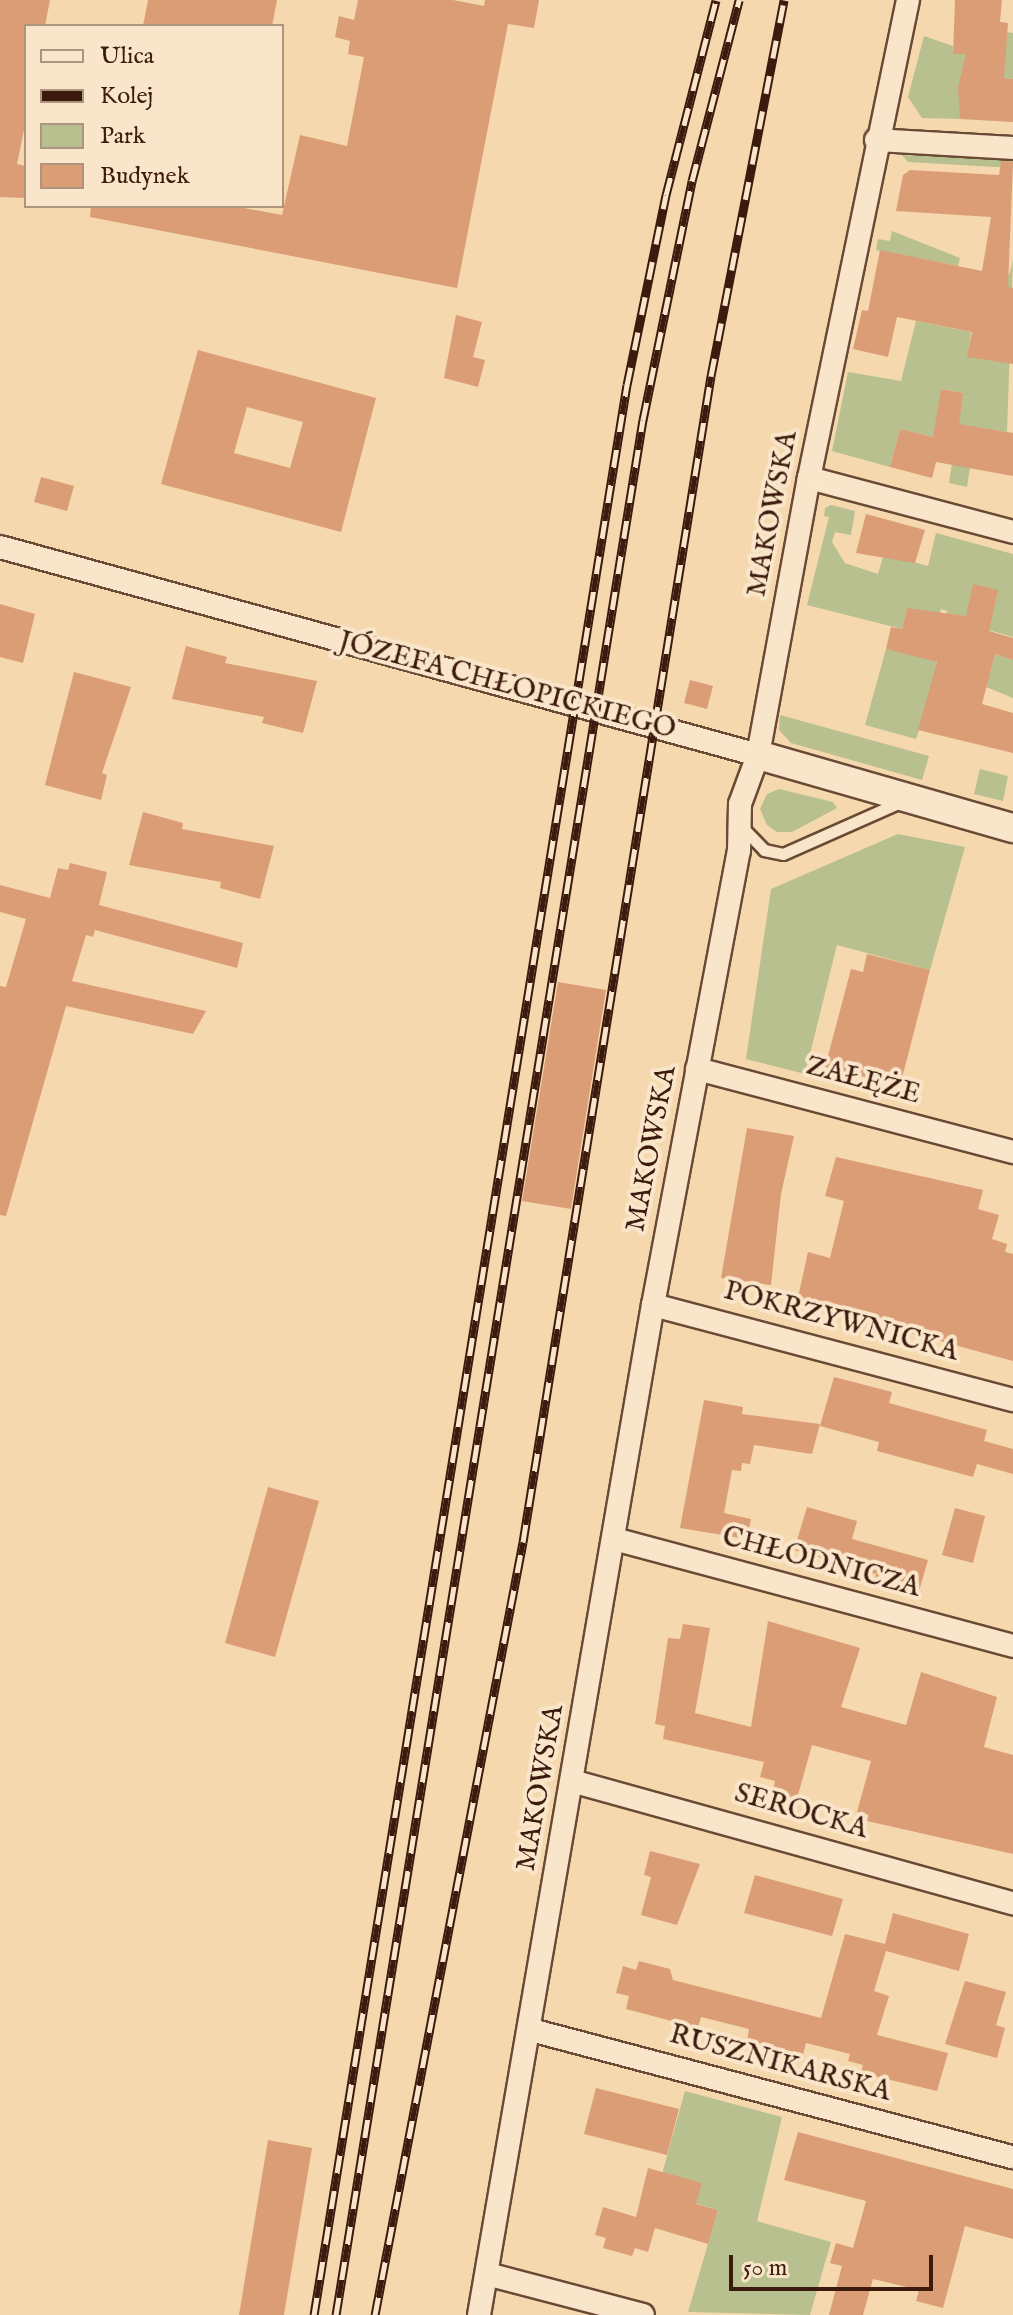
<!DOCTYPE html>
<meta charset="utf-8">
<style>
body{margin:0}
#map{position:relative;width:1013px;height:2315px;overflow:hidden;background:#f6d8ae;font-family:"IM FELL English",serif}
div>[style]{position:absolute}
.green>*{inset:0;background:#b7c08e}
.building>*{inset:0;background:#db9d76}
.roads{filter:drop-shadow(2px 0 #6a4a35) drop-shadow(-2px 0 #6a4a35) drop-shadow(0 2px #6a4a35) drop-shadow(0 -2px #6a4a35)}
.service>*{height:11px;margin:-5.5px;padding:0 5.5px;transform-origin:5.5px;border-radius:5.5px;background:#f9e6ca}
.minor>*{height:22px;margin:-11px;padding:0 11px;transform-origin:11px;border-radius:11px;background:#f9e6ca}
.tertiary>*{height:28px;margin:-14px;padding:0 14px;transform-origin:14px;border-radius:14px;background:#f9e6ca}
.rail>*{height:9px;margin-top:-4.5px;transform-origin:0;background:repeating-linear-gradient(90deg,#f9e6ca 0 18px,#3c1a0d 0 36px);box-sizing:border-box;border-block:2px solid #3c1a0d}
span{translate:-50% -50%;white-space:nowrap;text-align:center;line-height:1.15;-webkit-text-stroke:8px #f9e6ca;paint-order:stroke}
.street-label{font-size:28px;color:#3c1a0d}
.legend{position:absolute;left:24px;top:24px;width:260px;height:184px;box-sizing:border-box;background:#f9e6ca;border:2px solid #ad947e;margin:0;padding:10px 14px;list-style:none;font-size:24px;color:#3c1a0d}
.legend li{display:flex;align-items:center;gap:16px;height:40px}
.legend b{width:40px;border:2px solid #ad947e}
.scale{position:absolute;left:729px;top:2255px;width:204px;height:36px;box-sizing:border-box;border:4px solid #3c1a0d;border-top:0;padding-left:10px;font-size:24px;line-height:28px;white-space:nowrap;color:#3c1a0d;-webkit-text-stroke:6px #f9e6ca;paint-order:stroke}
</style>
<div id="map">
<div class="green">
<i style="clip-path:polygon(979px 21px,1007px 23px,1007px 32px,1013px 33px,1013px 79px,1004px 78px,1004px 72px,962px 71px,960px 119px,922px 118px,908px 97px,924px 36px,953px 46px,953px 54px,977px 54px)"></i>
<i style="clip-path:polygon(902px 155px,1013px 160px,1013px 168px,908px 162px)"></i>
<i style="clip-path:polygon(892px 231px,960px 258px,958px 266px,876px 250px,878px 239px,890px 241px)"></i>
<i style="clip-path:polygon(1013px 260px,1007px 432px,976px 427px,967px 487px,949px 483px,963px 393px,941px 389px,942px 439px,900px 429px,890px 467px,832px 451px,848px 372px,901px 381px,916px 321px,971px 332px,968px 356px,986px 360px,983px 271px,1009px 275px)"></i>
<i style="clip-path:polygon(831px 505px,855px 511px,851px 535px,835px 532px,832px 542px,845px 563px,878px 574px,884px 554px,928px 566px,936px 533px,1013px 554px,1013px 637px,946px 618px,947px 611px,941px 609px,939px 616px,907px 608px,902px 629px,807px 605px,829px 517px,824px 516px,825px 508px)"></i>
<i style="clip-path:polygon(886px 649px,938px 655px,936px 663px,942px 664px,916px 739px,865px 725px)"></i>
<i style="clip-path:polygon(995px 654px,1013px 660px,1013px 698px,986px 687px)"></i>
<i style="clip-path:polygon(780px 715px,929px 756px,922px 780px,791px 743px,779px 730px)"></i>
<i style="clip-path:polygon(980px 769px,1008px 776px,1003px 801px,974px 794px)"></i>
<i style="clip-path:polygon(779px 789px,833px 802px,837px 808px,792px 832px,777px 832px,767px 825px,760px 809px,767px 794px)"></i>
<i style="clip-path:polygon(898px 834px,965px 847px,930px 970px,837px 945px,805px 1074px,746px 1059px,771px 889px)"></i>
<i style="clip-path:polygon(685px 2091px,782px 2117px,757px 2221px,831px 2242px,810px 2315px,688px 2312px,718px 2210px,657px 2192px)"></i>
</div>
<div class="building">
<i style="clip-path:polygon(0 0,50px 0,45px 26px,26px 26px,26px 120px,17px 164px,26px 166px,26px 198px,0 197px)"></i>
<i style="clip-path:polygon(148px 0,277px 0,272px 26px,143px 26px)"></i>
<i style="clip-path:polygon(358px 0,453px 0,484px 6px,485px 0,539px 0,534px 28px,508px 24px,457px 288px,90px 217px,91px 206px,233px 206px,282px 215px,300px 135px,347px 146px,364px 57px,348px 54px,350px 41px,335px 37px,339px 16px,354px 20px)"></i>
<i style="clip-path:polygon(955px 0,1002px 0,1000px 22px,1008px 23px,1004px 78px,1013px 79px,1013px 122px,960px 119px,958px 88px,966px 54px,953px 54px)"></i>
<i style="clip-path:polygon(1001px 161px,1013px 162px,1008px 287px,1013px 288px,1013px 364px,967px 357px,972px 332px,897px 317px,888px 357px,853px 349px,862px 310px,868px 311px,880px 250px,982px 271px,991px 217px,896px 211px,903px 175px,910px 170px,999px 175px)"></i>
<i style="clip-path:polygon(456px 315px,482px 322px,473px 357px,485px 360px,478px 387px,444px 378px)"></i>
<i style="clip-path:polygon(evenodd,198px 350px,376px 398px,341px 532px,161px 484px,198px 350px,247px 407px,303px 422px,290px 468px,234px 453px,247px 407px)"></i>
<i style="clip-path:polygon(941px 389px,963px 393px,959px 424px,1013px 433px,1013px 476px,936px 462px,932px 478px,890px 467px,900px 429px,933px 437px)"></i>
<i style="clip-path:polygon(41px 477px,74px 486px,67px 511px,34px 502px)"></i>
<i style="clip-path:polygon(866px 514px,925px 530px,915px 563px,856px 553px)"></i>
<i style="clip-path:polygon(973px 584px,998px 590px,989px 631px,1013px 638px,1013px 660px,995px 654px,982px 704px,1013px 713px,1013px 753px,918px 730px,937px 662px,886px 649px,891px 627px,902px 629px,907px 608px,966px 616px)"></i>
<i style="clip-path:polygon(0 604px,35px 614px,23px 663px,0 657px)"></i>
<i style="clip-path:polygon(186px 646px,227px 657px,225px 663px,317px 681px,303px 733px,262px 723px,264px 717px,172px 699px)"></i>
<i style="clip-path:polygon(74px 672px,131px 687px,102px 773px,107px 775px,101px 800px,45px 785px)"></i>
<i style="clip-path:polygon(690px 680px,713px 686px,707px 709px,684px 703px)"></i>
<i style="clip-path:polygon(143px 812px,183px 823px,182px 829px,274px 846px,260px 899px,220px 888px,221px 882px,129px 865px)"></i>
<i style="clip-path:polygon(70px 863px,107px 872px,99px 905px,243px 943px,237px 968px,95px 930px,93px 937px,86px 935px,72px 981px,206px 1011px,193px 1034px,66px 1006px,6px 1216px,0 1215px,0 986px,6px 987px,26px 919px,0 912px,0 885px,50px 898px,58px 868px,68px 870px)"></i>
<i style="clip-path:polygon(867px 954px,930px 970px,900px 1086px,825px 1067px,851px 969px,863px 972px)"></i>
<i style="clip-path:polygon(558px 982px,606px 990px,571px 1209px,522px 1201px)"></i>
<i style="clip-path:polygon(747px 1128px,794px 1136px,781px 1194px,771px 1285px,721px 1278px)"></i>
<i style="clip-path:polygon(836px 1157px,983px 1190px,978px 1209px,999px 1215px,992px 1239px,1007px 1244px,1005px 1252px,1013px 1254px,1013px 1361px,797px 1302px,808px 1252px,830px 1258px,844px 1201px,825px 1196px)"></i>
<i style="clip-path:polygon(834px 1377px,892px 1392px,889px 1403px,987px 1430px,984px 1441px,1013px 1449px,1013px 1474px,977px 1464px,973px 1477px,877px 1451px,879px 1442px,820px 1426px)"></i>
<i style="clip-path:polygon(704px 1400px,743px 1407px,742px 1414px,820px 1424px,812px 1454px,754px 1445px,750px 1464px,742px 1463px,741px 1471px,732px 1470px,724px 1513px,751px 1519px,747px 1539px,680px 1528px)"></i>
<i style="clip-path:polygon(268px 1487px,319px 1501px,275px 1657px,225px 1643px)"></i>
<i style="clip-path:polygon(807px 1507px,857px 1521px,852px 1539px,928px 1560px,917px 1598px,873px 1586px,876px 1574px,794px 1550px)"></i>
<i style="clip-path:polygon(955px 1508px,985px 1516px,973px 1563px,942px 1555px)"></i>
<i style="clip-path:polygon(768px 1621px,860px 1648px,841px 1707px,906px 1725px,921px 1672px,997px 1697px,984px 1747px,1013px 1755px,1013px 1854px,867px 1821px,869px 1815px,857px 1812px,871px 1761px,812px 1745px,796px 1802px,772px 1795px,775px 1781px,760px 1777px,764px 1762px,663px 1739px,665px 1726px,655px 1724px,668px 1638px,680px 1639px,683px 1624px,710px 1628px,695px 1713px,751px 1727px)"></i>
<i style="clip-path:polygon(650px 1851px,700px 1864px,677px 1925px,641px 1915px,651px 1877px,644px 1875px)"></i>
<i style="clip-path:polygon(755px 1875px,843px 1899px,832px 1936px,744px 1913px)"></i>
<i style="clip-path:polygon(893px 1913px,969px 1934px,959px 1971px,886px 1951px,874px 1991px,889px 1996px,877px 2035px,948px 2053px,937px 2091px,861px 2073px,863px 2065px,848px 2061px,850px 2054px,806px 2043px,803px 2055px,747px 2041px,749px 2029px,701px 2017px,698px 2028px,626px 2009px,629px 1996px,616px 1993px,623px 1966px,636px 1970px,639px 1961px,670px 1969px,673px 1980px,821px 2018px,845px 1934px,885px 1944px)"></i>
<i style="clip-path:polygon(965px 1981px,1006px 1992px,996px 2025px,1005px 2028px,997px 2058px,945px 2044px)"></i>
<i style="clip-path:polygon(596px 2088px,679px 2109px,667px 2155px,584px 2134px)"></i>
<i style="clip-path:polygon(798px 2132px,1013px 2189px,1013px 2239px,965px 2226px,943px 2308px,916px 2301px,919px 2290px,873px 2279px,863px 2315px,829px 2315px,842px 2266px,830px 2263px,836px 2243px,853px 2248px,866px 2201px,784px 2180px)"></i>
<i style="clip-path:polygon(268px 2140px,312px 2148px,284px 2315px,239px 2315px)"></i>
<i style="clip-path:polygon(648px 2168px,702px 2183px,696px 2204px,718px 2210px,708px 2244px,655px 2228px,648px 2252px,635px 2248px,632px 2256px,603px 2248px,606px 2238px,595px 2235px,603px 2207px,636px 2217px)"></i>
</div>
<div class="roads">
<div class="service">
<i style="left:742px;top:827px;width:32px;rotate:46deg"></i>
<i style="left:764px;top:850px;width:19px;rotate:12deg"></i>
<i style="left:783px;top:854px;width:126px;rotate:-23.9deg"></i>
</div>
<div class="minor">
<i style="left:876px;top:140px;width:137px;rotate:3.3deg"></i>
<i style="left:809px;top:478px;width:211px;rotate:14.8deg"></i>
<i style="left:0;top:547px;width:786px;rotate:15.34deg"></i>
<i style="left:697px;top:1069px;width:327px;rotate:14.7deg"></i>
<i style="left:653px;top:1305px;width:372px;rotate:14.8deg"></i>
<i style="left:614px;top:1539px;width:413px;rotate:15deg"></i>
<i style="left:572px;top:1781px;width:458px;rotate:15.5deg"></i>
<i style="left:531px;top:2030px;width:498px;rotate:14.8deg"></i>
<i style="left:487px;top:2274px;width:161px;rotate:14.7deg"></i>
<i style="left:479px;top:2315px;width:1025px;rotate:-80.23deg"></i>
<i style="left:653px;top:1305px;width:462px;rotate:-79.3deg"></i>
<i style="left:739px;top:851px;width:47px;rotate:-88.8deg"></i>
<i style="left:740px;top:804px;width:52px;rotate:-69.8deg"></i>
<i style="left:758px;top:755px;width:282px;rotate:-79.6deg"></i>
<i style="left:809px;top:478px;width:488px;rotate:-78.3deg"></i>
</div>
<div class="tertiary">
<i style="left:758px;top:755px;width:265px;rotate:16deg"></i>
</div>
</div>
<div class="rail">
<i style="left:314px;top:2315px;width:1955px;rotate:-80.79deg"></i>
<i style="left:627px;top:385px;width:194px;rotate:-78.4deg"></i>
<i style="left:666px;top:195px;width:201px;rotate:-75.6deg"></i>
<i style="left:336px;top:2315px;width:1920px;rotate:-80.8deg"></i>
<i style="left:643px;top:420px;width:244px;rotate:-78.4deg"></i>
<i style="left:692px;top:181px;width:187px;rotate:-75.4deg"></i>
<i style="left:375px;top:2315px;width:787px;rotate:-79.16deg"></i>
<i style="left:523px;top:1542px;width:1181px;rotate:-80.84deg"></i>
<i style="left:711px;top:376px;width:383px;rotate:-79deg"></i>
</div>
<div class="street-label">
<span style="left:773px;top:514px;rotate:-79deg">MAKOWSKA</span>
<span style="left:507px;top:686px;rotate:15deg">JÓZEFA CHŁOPICKIEGO</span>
<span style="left:863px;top:1081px;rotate:15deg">ZAŁĘŻE</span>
<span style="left:652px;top:1149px;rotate:-79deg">MAKOWSKA</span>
<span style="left:841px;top:1322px;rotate:15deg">POKRZYWNICKA</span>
<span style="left:821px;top:1563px;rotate:15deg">CHŁODNICZA</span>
<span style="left:541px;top:1788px;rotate:-80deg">MAKOWSKA</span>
<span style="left:801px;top:1812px;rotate:16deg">SEROCKA</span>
<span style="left:780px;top:2064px;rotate:15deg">RUSZNIKARSKA</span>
</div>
<ul class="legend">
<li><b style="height:10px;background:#f9e6ca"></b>Ulica</li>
<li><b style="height:10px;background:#3c1a0d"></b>Kolej</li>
<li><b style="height:22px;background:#b7c08e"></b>Park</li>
<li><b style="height:22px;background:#db9d76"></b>Budynek</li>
</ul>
<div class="scale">50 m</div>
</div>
